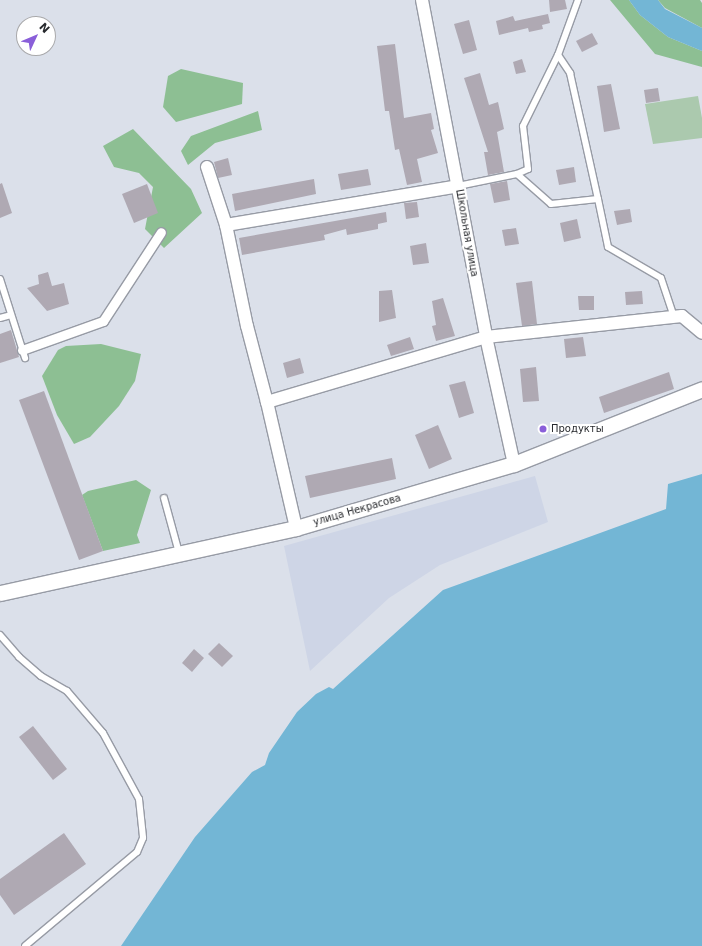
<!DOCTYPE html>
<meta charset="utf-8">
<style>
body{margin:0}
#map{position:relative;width:702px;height:946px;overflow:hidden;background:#dbe0ea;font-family:"DejaVu Sans",sans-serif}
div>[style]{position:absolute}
.built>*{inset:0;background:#ced5e6}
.green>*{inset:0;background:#abc9ae}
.forest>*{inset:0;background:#8dbf93}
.water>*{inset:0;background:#73b6d5}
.building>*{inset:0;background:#afa9b3}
.roads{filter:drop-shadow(1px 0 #979ba5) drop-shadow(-1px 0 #979ba5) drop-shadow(0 1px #979ba5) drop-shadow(0 -1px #979ba5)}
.service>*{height:6px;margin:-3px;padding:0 3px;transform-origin:3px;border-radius:3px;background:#fff}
.pedestrian>*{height:9px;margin:-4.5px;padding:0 4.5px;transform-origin:4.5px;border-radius:4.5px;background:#fff}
.minor>*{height:12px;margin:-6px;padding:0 6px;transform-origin:6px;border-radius:6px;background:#fff}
.tertiary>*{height:15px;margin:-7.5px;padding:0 7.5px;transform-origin:7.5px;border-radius:7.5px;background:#fff}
.dots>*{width:11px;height:11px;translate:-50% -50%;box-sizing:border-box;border:2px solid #fff;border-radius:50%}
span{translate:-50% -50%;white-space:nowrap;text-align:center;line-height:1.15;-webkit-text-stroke:4px #fff;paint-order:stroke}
.street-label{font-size:10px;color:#27292d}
.poi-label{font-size:10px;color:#27292d}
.left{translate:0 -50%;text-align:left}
.north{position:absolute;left:16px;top:16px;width:40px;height:40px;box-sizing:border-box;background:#fff;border:1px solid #a9a9ab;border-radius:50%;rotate:46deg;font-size:11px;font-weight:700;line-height:16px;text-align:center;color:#27292d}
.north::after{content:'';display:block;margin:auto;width:14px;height:18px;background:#8a5fd9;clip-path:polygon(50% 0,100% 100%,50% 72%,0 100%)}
</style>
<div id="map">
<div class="built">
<i style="clip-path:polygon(535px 476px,548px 522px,440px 565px,389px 598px,310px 671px,284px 546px)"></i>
</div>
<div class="green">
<i style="clip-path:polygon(698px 96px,702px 118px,702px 138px,653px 144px,645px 104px)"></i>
</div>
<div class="forest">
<i style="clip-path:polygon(610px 0,629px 0,640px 15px,668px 37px,702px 51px,702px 67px,655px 54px)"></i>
<i style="clip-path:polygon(658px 0,700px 0,702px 3px,702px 28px,665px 8px)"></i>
<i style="clip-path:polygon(181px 69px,243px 83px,242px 104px,176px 122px,163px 107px,168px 76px)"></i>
<i style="clip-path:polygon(258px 111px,262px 130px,215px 143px,188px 165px,181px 151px,191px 136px)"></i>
<i style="clip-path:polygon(133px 129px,191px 189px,202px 213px,164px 248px,145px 229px,153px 187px,139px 173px,114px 167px,103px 146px)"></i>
<i style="clip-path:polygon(101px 344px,141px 354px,135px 381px,119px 406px,90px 437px,74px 444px,57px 415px,42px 376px,58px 350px,66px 346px)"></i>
<i style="clip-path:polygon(136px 480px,151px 490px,137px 535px,140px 543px,103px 551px,82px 495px,88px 491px)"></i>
</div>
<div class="water">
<i style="clip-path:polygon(629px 0,658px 0,665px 9px,702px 28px,702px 51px,668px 37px,640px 15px)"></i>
<i style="clip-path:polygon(702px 474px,702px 946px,121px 946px,195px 837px,252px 772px,265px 765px,269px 753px,297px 712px,316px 694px,329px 687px,333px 689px,443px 590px,666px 509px,668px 484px)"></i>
</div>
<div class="building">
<i style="clip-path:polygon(549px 0,565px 0,567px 9px,550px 12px)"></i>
<i style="clip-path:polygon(548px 14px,550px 23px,542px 25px,543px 29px,529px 32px,528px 28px,499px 35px,496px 21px,513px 16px,515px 21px)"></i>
<i style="clip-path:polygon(469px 20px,477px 50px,463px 54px,454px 24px)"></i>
<i style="clip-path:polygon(592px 33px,598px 44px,582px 52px,576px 41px)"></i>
<i style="clip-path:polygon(395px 44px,404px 118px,431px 113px,434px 129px,431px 130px,438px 153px,417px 159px,422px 182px,407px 185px,399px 149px,395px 150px,389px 111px,385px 111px,377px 46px)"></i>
<i style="clip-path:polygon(522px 59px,526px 72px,516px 74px,513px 62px)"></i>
<i style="clip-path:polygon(480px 73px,489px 105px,498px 102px,504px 129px,497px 132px,504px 172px,488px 175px,484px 152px,488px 152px,464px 78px)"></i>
<i style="clip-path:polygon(611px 84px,620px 129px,604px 132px,597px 86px)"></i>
<i style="clip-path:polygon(658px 88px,660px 101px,646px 103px,644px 90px)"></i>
<i style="clip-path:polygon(228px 158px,232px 175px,218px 178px,214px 162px)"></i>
<i style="clip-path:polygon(574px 167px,576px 182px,559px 185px,556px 170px)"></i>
<i style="clip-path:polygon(368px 169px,371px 185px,341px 190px,338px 174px)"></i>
<i style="clip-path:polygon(314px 179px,316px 194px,235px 211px,232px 194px)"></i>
<i style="clip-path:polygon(507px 181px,510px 200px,494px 203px,490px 184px)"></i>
<i style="clip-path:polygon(2px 183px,12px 213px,0 218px,0 184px)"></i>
<i style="clip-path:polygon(147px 184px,158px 213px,134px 223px,122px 194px)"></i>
<i style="clip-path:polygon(417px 202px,419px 217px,406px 219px,404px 203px)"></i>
<i style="clip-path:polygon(630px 209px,632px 222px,617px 225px,614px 211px)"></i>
<i style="clip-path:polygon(386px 212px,387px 222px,378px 224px,378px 229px,347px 235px,346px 229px,324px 235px,325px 240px,242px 255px,239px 238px)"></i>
<i style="clip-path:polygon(577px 219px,581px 238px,564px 242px,560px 223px)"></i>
<i style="clip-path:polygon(516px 228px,519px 244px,505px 246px,502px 230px)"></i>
<i style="clip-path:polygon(426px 243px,429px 263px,413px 265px,410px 246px)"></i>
<i style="clip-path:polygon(48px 272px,52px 286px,64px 283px,69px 304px,47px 311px,27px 288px,39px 284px,38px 275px)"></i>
<i style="clip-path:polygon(532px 281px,537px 324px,522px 326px,516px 283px)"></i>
<i style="clip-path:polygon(392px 290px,396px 318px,379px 322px,379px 291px)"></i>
<i style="clip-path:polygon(642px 291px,643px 304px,626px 305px,625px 292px)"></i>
<i style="clip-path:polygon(578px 296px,594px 296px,594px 310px,579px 310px)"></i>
<i style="clip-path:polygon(443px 298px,455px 336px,436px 341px,432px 326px,436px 325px,432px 301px)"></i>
<i style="clip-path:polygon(11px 330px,19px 357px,0 363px,0 334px)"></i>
<i style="clip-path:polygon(410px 337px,414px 349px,391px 356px,387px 345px)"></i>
<i style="clip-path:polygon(583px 337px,586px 356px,566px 358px,564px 339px)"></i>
<i style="clip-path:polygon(300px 358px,304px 373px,287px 378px,283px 363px)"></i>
<i style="clip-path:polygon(536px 367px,539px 401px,523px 402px,520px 369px)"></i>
<i style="clip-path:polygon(669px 372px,674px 389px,604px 413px,599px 397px)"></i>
<i style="clip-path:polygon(465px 381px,474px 413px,459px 418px,449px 385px)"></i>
<i style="clip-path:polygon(44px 391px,103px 551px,79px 560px,19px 400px)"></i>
<i style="clip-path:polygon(438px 425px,452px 459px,429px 469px,415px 435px)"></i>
<i style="clip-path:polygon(392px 458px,396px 479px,310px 498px,305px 476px)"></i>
<i style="clip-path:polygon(219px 643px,233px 656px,222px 667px,208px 654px)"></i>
<i style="clip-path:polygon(194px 649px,204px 658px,192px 672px,182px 663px)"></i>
<i style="clip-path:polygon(33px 726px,67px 769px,53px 780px,19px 737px)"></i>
<i style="clip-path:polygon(64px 833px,86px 864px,14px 915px,0 895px,0 879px)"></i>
</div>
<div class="roads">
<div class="service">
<i style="left:558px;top:55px;width:22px;rotate:56deg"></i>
<i style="left:570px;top:73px;width:129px;rotate:77.5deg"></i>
<i style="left:517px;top:174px;width:45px;rotate:41.4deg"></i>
<i style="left:551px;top:204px;width:47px;rotate:-6.1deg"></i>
<i style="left:598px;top:199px;width:49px;rotate:78.2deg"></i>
<i style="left:608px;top:247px;width:61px;rotate:30.3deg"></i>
<i style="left:661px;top:278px;width:41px;rotate:71.6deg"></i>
<i style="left:458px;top:186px;width:60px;rotate:-11.5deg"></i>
<i style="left:517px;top:174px;width:12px;rotate:-24deg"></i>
<i style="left:528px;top:169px;width:43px;rotate:-96.6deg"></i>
<i style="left:523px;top:126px;width:79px;rotate:-63.8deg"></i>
<i style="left:558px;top:55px;width:59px;rotate:-70deg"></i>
<i style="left:0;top:279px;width:83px;rotate:72.4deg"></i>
<i style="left:0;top:318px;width:11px;rotate:-15deg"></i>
<i style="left:164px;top:498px;width:57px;rotate:74.7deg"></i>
<i style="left:0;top:635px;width:29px;rotate:49deg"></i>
<i style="left:19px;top:657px;width:29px;rotate:41deg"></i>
<i style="left:41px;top:676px;width:30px;rotate:30deg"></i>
<i style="left:67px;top:691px;width:55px;rotate:49.4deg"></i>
<i style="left:103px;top:733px;width:75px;rotate:61.4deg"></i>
<i style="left:139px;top:799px;width:39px;rotate:84deg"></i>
<i style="left:143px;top:838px;width:15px;rotate:113deg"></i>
<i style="left:137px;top:852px;width:146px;rotate:140deg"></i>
</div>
<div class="pedestrian">
<i style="left:22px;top:350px;width:86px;rotate:-19.7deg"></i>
<i style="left:103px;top:321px;width:106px;rotate:-56.9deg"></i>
</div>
<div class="minor">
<i style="left:422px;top:0;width:343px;rotate:79.2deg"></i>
<i style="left:486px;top:337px;width:130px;rotate:77.6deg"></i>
<i style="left:207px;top:167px;width:61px;rotate:71.9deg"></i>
<i style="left:226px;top:225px;width:103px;rotate:78.3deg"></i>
<i style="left:247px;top:326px;width:79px;rotate:75.3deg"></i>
<i style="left:267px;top:402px;width:129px;rotate:77deg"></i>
<i style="left:226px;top:225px;width:235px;rotate:-9.5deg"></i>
<i style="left:267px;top:402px;width:228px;rotate:-16.5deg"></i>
<i style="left:486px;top:337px;width:197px;rotate:-6.1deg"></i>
<i style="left:682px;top:316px;width:26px;rotate:40deg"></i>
</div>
<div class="tertiary">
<i style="left:0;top:593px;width:303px;rotate:-12.4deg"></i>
<i style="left:296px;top:528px;width:227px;rotate:-16.4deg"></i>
<i style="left:514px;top:464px;width:202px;rotate:-21.7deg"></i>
</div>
</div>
<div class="dots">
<i style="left:543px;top:429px;background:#8a5fd9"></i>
</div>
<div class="street-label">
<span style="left:467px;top:233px;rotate:80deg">Школьная улица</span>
<span style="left:357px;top:510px;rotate:-16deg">улица Некрасова</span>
</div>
<div class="poi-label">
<span class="left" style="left:551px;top:429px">Продукты</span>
</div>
<div class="north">N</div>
</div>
